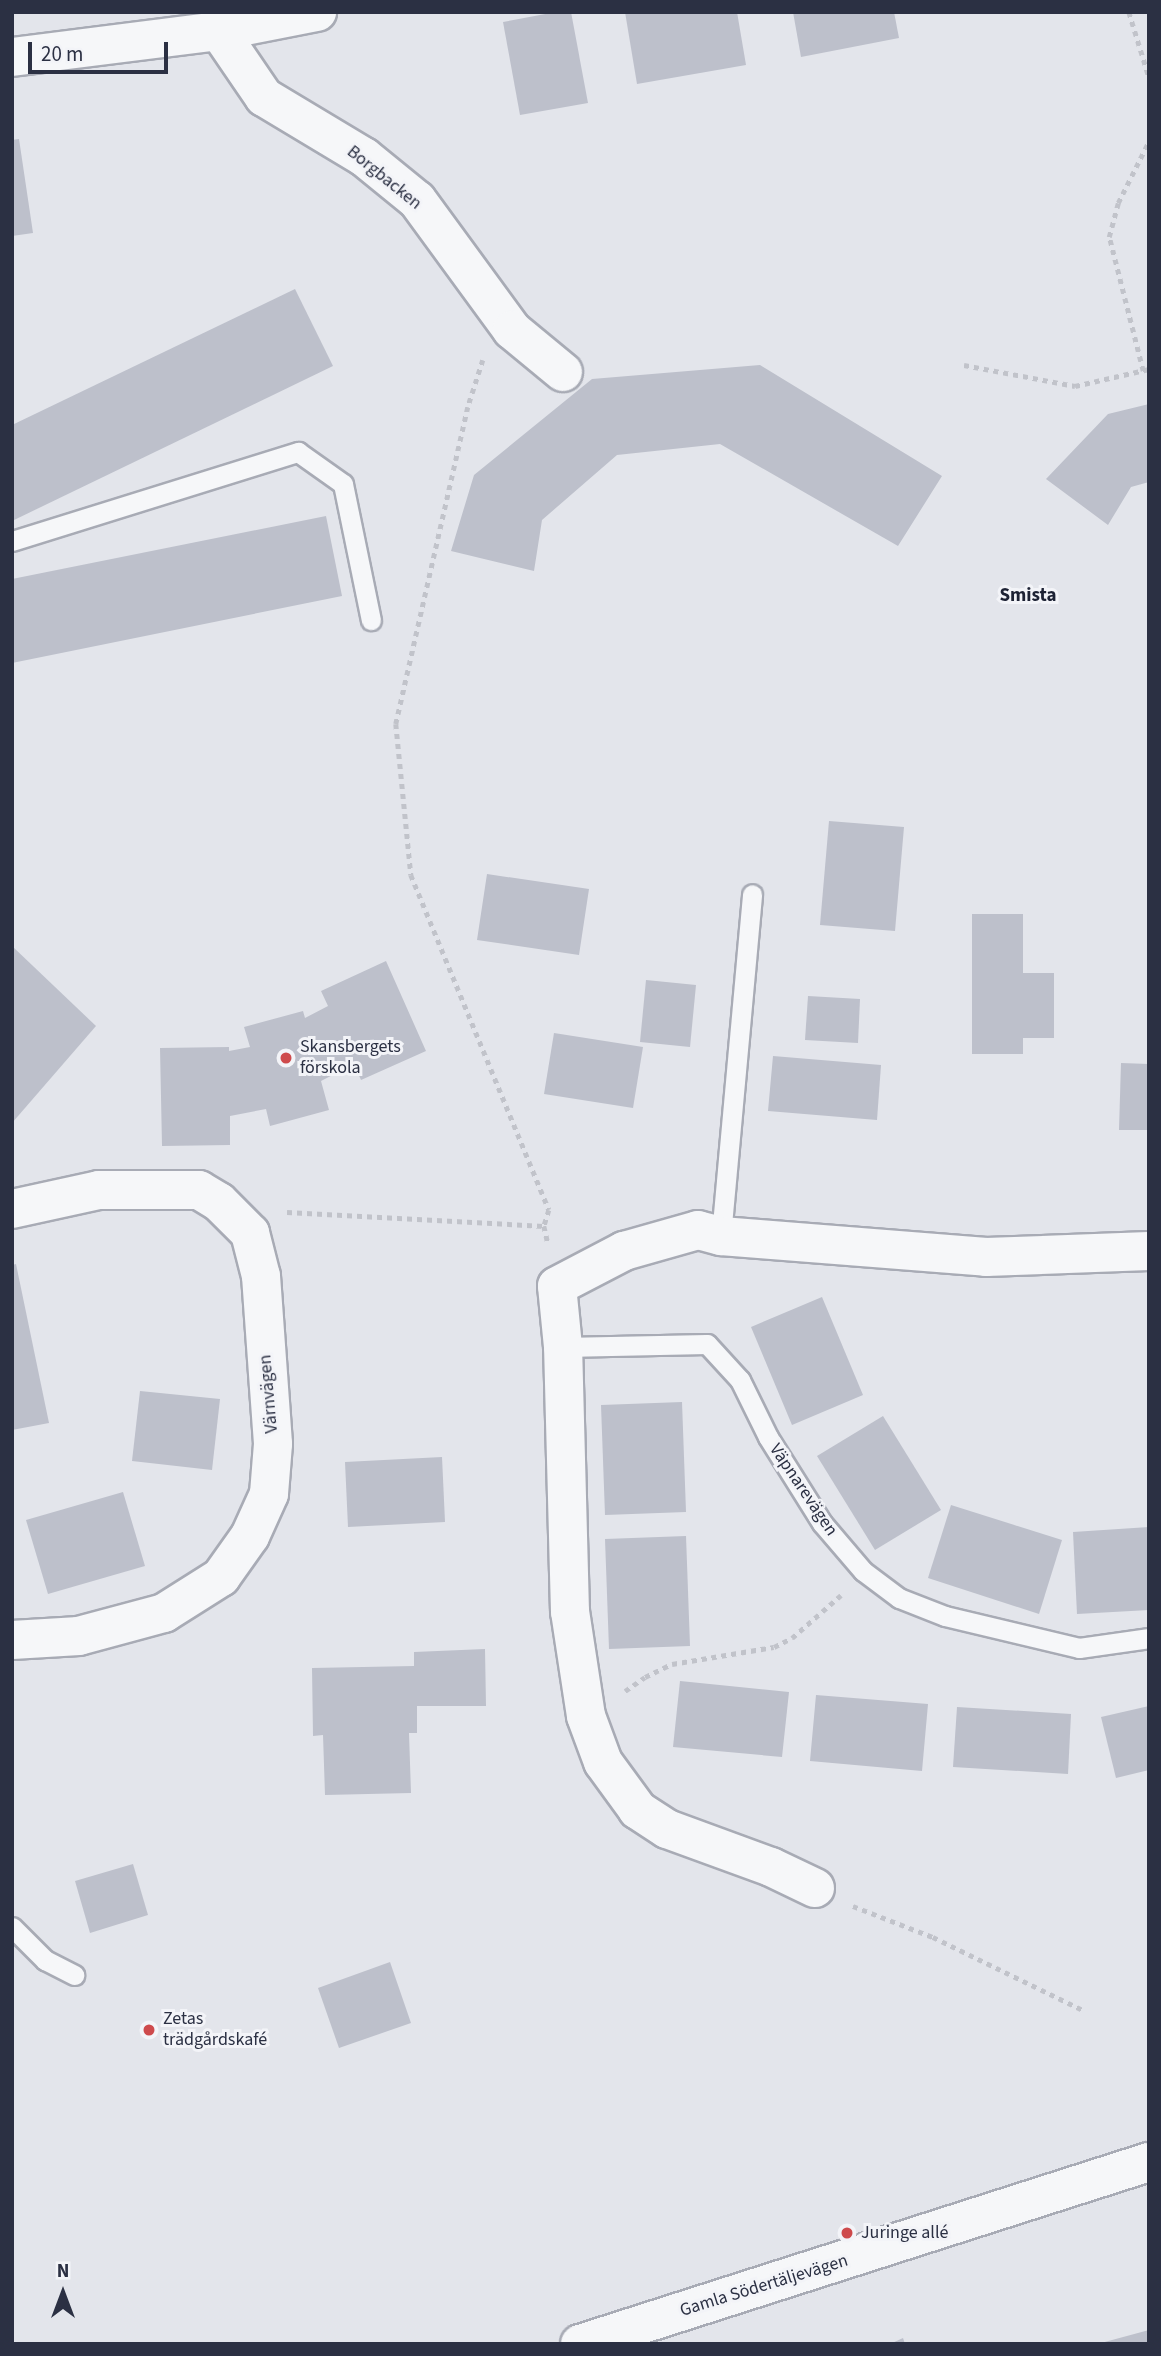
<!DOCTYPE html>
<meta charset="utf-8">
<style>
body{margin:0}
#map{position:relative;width:1161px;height:2356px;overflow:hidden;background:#e3e5eb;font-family:"Source Sans 3",sans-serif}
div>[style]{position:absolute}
.building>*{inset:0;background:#bdc0cb}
.path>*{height:4.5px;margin-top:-2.25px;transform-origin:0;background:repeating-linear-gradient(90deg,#c1c3ca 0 5px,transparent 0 10px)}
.roads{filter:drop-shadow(2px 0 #a8abb5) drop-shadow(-2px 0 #a8abb5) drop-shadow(0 2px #a8abb5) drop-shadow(0 -2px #a8abb5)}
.service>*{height:19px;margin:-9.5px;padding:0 9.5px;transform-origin:9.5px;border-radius:9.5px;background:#f6f7f9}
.minor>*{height:38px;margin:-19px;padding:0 19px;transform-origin:19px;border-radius:19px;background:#f6f7f9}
.dots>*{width:19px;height:19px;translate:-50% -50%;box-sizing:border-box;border:4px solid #f3f4f8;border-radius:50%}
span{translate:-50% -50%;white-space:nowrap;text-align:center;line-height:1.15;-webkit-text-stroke:6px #f3f4f8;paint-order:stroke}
.street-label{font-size:18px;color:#2b3043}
.poi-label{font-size:18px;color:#2b3043}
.left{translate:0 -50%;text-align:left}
.neighbourhood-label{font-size:19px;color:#1d2234;font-weight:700}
.frame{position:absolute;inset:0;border:14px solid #2b3043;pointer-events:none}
.north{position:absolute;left:28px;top:2258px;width:70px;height:70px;-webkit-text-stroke:5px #f3f4f8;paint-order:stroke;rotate:0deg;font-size:19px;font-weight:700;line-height:28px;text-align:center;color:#2b3043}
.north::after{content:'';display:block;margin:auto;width:24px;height:32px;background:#2b3043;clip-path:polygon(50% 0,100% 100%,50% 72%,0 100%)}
.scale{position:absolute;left:28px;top:42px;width:140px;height:32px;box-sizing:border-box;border:4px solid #2b3043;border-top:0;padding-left:9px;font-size:21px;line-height:24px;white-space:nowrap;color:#2b3043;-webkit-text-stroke:5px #f3f4f8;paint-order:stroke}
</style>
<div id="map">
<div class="building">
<i style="clip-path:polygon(556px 12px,571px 12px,588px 103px,520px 115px,503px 22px)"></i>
<i style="clip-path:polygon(625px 12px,737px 12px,746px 65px,637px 84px)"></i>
<i style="clip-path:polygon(793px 12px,894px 12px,899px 38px,801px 57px)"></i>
<i style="clip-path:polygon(19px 139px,33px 233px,12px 236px,12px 140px)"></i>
<i style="clip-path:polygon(295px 289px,333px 366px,12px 521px,12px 425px)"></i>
<i style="clip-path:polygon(760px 365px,942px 476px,898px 546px,720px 444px,617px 455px,542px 520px,534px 571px,451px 551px,474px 475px,592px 379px)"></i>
<i style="clip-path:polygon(1149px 404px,1149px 482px,1131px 487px,1108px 525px,1046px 479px,1108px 414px)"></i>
<i style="clip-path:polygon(326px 516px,342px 596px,12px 663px,12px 579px)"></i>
<i style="clip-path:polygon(829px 821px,904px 827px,895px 931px,820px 925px)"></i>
<i style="clip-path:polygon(487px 874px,589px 889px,579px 955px,477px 940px)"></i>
<i style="clip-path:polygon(972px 914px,1023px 914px,1023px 973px,1054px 973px,1054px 1038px,1023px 1038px,1023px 1054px,972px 1054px)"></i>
<i style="clip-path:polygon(12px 946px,96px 1026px,12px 1123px)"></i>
<i style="clip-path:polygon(386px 961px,426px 1051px,361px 1080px,354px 1064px,321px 1081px,329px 1110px,270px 1126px,266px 1109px,230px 1116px,230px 1145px,162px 1146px,160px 1048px,229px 1047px,229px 1051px,250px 1047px,244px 1027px,303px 1011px,305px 1018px,328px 1006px,321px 991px)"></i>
<i style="clip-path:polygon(646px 980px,696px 985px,690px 1047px,640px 1042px)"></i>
<i style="clip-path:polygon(808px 996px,860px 999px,858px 1043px,805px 1040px)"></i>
<i style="clip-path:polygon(554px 1033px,643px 1047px,633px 1108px,544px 1094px)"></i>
<i style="clip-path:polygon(773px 1056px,881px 1065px,877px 1120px,768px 1111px)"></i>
<i style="clip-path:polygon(1121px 1063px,1149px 1064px,1149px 1130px,1119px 1130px)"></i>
<i style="clip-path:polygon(16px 1264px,49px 1423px,12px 1430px,12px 1265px)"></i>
<i style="clip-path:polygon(822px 1297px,863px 1395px,792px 1425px,751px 1327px)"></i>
<i style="clip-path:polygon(140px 1391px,220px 1399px,212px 1470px,132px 1461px)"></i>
<i style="clip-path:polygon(682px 1402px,686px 1512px,605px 1515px,601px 1405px)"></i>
<i style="clip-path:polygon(883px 1416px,941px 1510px,875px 1550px,817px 1456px)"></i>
<i style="clip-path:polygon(442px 1457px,445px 1522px,348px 1527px,345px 1462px)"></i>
<i style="clip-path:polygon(123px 1492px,145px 1566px,48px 1594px,26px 1520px)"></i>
<i style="clip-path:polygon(951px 1505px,1062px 1540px,1039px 1614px,928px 1578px)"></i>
<i style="clip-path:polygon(1149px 1527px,1149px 1610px,1077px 1614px,1073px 1532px)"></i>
<i style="clip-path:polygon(686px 1536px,690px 1646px,609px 1649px,605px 1539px)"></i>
<i style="clip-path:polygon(485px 1649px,486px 1706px,417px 1706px,417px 1733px,409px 1733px,411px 1793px,325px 1795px,323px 1735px,313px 1736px,312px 1668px,414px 1666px,414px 1652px)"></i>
<i style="clip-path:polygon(680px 1681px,789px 1692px,782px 1757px,673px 1747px)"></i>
<i style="clip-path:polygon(816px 1695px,928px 1704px,922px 1771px,810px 1761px)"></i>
<i style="clip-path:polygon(1149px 1706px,1149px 1770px,1116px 1778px,1101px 1717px)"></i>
<i style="clip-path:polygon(957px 1707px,1071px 1714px,1068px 1774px,953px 1767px)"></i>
<i style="clip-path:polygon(133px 1864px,148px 1915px,90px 1933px,75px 1881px)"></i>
<i style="clip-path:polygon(390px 1962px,411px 2023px,339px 2048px,318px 1988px)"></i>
<i style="clip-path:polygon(1149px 2330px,1149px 2344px,1101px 2344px,1101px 2343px)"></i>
<i style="clip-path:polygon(903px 2338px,905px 2344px,890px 2344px)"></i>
</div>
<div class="path">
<i style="left:1129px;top:12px;width:68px;rotate:72.9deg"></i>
<i style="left:483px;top:360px;width:49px;rotate:107.7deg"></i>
<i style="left:468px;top:407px;width:325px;rotate:102.8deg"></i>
<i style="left:396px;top:724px;width:152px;rotate:84.3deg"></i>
<i style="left:411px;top:875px;width:362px;rotate:67.6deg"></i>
<i style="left:549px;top:1210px;width:17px;rotate:107deg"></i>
<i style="left:964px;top:365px;width:113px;rotate:10.7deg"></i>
<i style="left:1075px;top:386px;width:76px;rotate:-12.9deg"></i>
<i style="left:1143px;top:371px;width:138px;rotate:-104.2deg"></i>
<i style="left:1109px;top:237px;width:35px;rotate:-75deg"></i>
<i style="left:1118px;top:203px;width:69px;rotate:-63.4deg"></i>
<i style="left:287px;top:1212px;width:257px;rotate:3.1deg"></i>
<i style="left:544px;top:1226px;width:17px;rotate:77deg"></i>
<i style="left:625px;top:1691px;width:24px;rotate:-35deg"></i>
<i style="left:645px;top:1677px;width:30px;rotate:-26deg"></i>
<i style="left:672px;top:1664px;width:103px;rotate:-9.5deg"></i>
<i style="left:774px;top:1647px;width:20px;rotate:-27deg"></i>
<i style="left:792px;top:1638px;width:65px;rotate:-41.3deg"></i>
<i style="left:853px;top:1906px;width:86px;rotate:21.2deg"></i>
<i style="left:933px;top:1937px;width:169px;rotate:26deg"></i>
</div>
<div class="roads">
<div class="service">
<i style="left:12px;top:541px;width:300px;rotate:-17.3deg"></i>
<i style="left:298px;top:452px;width:55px;rotate:35.4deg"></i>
<i style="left:343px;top:484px;width:139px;rotate:78.4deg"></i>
<i style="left:721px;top:1236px;width:343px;rotate:-84.8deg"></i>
<i style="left:563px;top:1347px;width:144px;rotate:-1.2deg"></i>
<i style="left:707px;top:1344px;width:49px;rotate:47.5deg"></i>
<i style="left:740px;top:1380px;width:64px;rotate:63.8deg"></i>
<i style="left:768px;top:1437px;width:102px;rotate:57.9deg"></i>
<i style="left:822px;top:1523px;width:63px;rotate:49.5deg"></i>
<i style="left:863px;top:1571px;width:45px;rotate:36.9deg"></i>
<i style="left:899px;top:1598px;width:49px;rotate:21.4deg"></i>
<i style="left:945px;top:1616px;width:138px;rotate:13.4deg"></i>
<i style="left:1079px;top:1648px;width:71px;rotate:-8.1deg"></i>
<i style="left:12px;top:1927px;width:47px;rotate:45deg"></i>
<i style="left:45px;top:1960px;width:33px;rotate:27deg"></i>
</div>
<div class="minor">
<i style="left:219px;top:31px;width:80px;rotate:55.7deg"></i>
<i style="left:264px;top:97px;width:117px;rotate:31deg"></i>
<i style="left:364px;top:157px;width:68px;rotate:39.1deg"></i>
<i style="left:417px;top:200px;width:161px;rotate:53.8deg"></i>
<i style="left:512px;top:330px;width:66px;rotate:39.5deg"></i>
<i style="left:12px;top:57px;width:209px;rotate:-7.2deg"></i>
<i style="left:219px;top:31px;width:100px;rotate:-11deg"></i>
<i style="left:12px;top:1209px;width:89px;rotate:-12.3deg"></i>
<i style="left:99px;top:1190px;width:100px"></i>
<i style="left:199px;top:1190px;width:23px;rotate:31deg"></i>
<i style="left:219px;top:1202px;width:44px;rotate:45deg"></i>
<i style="left:250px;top:1233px;width:44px;rotate:75.7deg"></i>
<i style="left:261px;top:1276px;width:168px;rotate:85.9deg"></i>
<i style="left:273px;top:1444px;width:50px;rotate:94.6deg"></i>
<i style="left:269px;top:1494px;width:46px;rotate:114.3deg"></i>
<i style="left:250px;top:1536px;width:50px;rotate:125.3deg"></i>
<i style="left:221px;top:1577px;width:67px;rotate:147.7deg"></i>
<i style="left:164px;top:1613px;width:88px;rotate:164.9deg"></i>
<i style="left:79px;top:1636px;width:67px;rotate:176.6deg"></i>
<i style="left:815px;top:1888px;width:49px;rotate:-154.5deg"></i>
<i style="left:771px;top:1867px;width:111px;rotate:-159.9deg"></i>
<i style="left:667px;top:1829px;width:35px;rotate:-147deg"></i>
<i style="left:638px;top:1810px;width:59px;rotate:-126.1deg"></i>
<i style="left:603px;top:1762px;width:49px;rotate:-110.3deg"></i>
<i style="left:586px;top:1716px;width:105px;rotate:-98.7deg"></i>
<i style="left:570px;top:1612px;width:265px;rotate:-91.5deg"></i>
<i style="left:563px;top:1347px;width:61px;rotate:-95.6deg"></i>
<i style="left:557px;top:1286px;width:76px;rotate:-27.6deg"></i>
<i style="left:624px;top:1251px;width:77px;rotate:-15.8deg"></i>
<i style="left:698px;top:1230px;width:24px;rotate:15deg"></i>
<i style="left:721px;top:1236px;width:266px;rotate:4.5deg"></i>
<i style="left:986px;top:1257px;width:163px;rotate:-2.1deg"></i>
<i style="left:580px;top:2344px;width:597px;rotate:-17.74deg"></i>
</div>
</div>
<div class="dots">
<i style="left:286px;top:1058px;background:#ce4a4c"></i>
<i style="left:149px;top:2030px;background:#ce4a4c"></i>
<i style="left:847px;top:2233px;background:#ce4a4c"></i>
</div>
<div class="street-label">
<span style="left:384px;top:178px;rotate:39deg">Borgbacken</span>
<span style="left:269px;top:1394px;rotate:-95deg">Värnvägen</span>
<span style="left:803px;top:1490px;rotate:56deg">Väpnarevägen</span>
<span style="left:764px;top:2286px;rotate:-17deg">Gamla Södertäljevägen</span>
</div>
<div class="poi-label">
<span class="left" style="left:300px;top:1058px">Skansbergets<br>förskola</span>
<span class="left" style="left:163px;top:2030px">Zetas<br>trädgårdskafé</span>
<span class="left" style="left:861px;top:2233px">Juringe allé</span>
</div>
<div class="neighbourhood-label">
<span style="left:1028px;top:596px">Smista</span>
</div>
<div class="frame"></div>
<div class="north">N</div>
<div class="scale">20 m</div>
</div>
